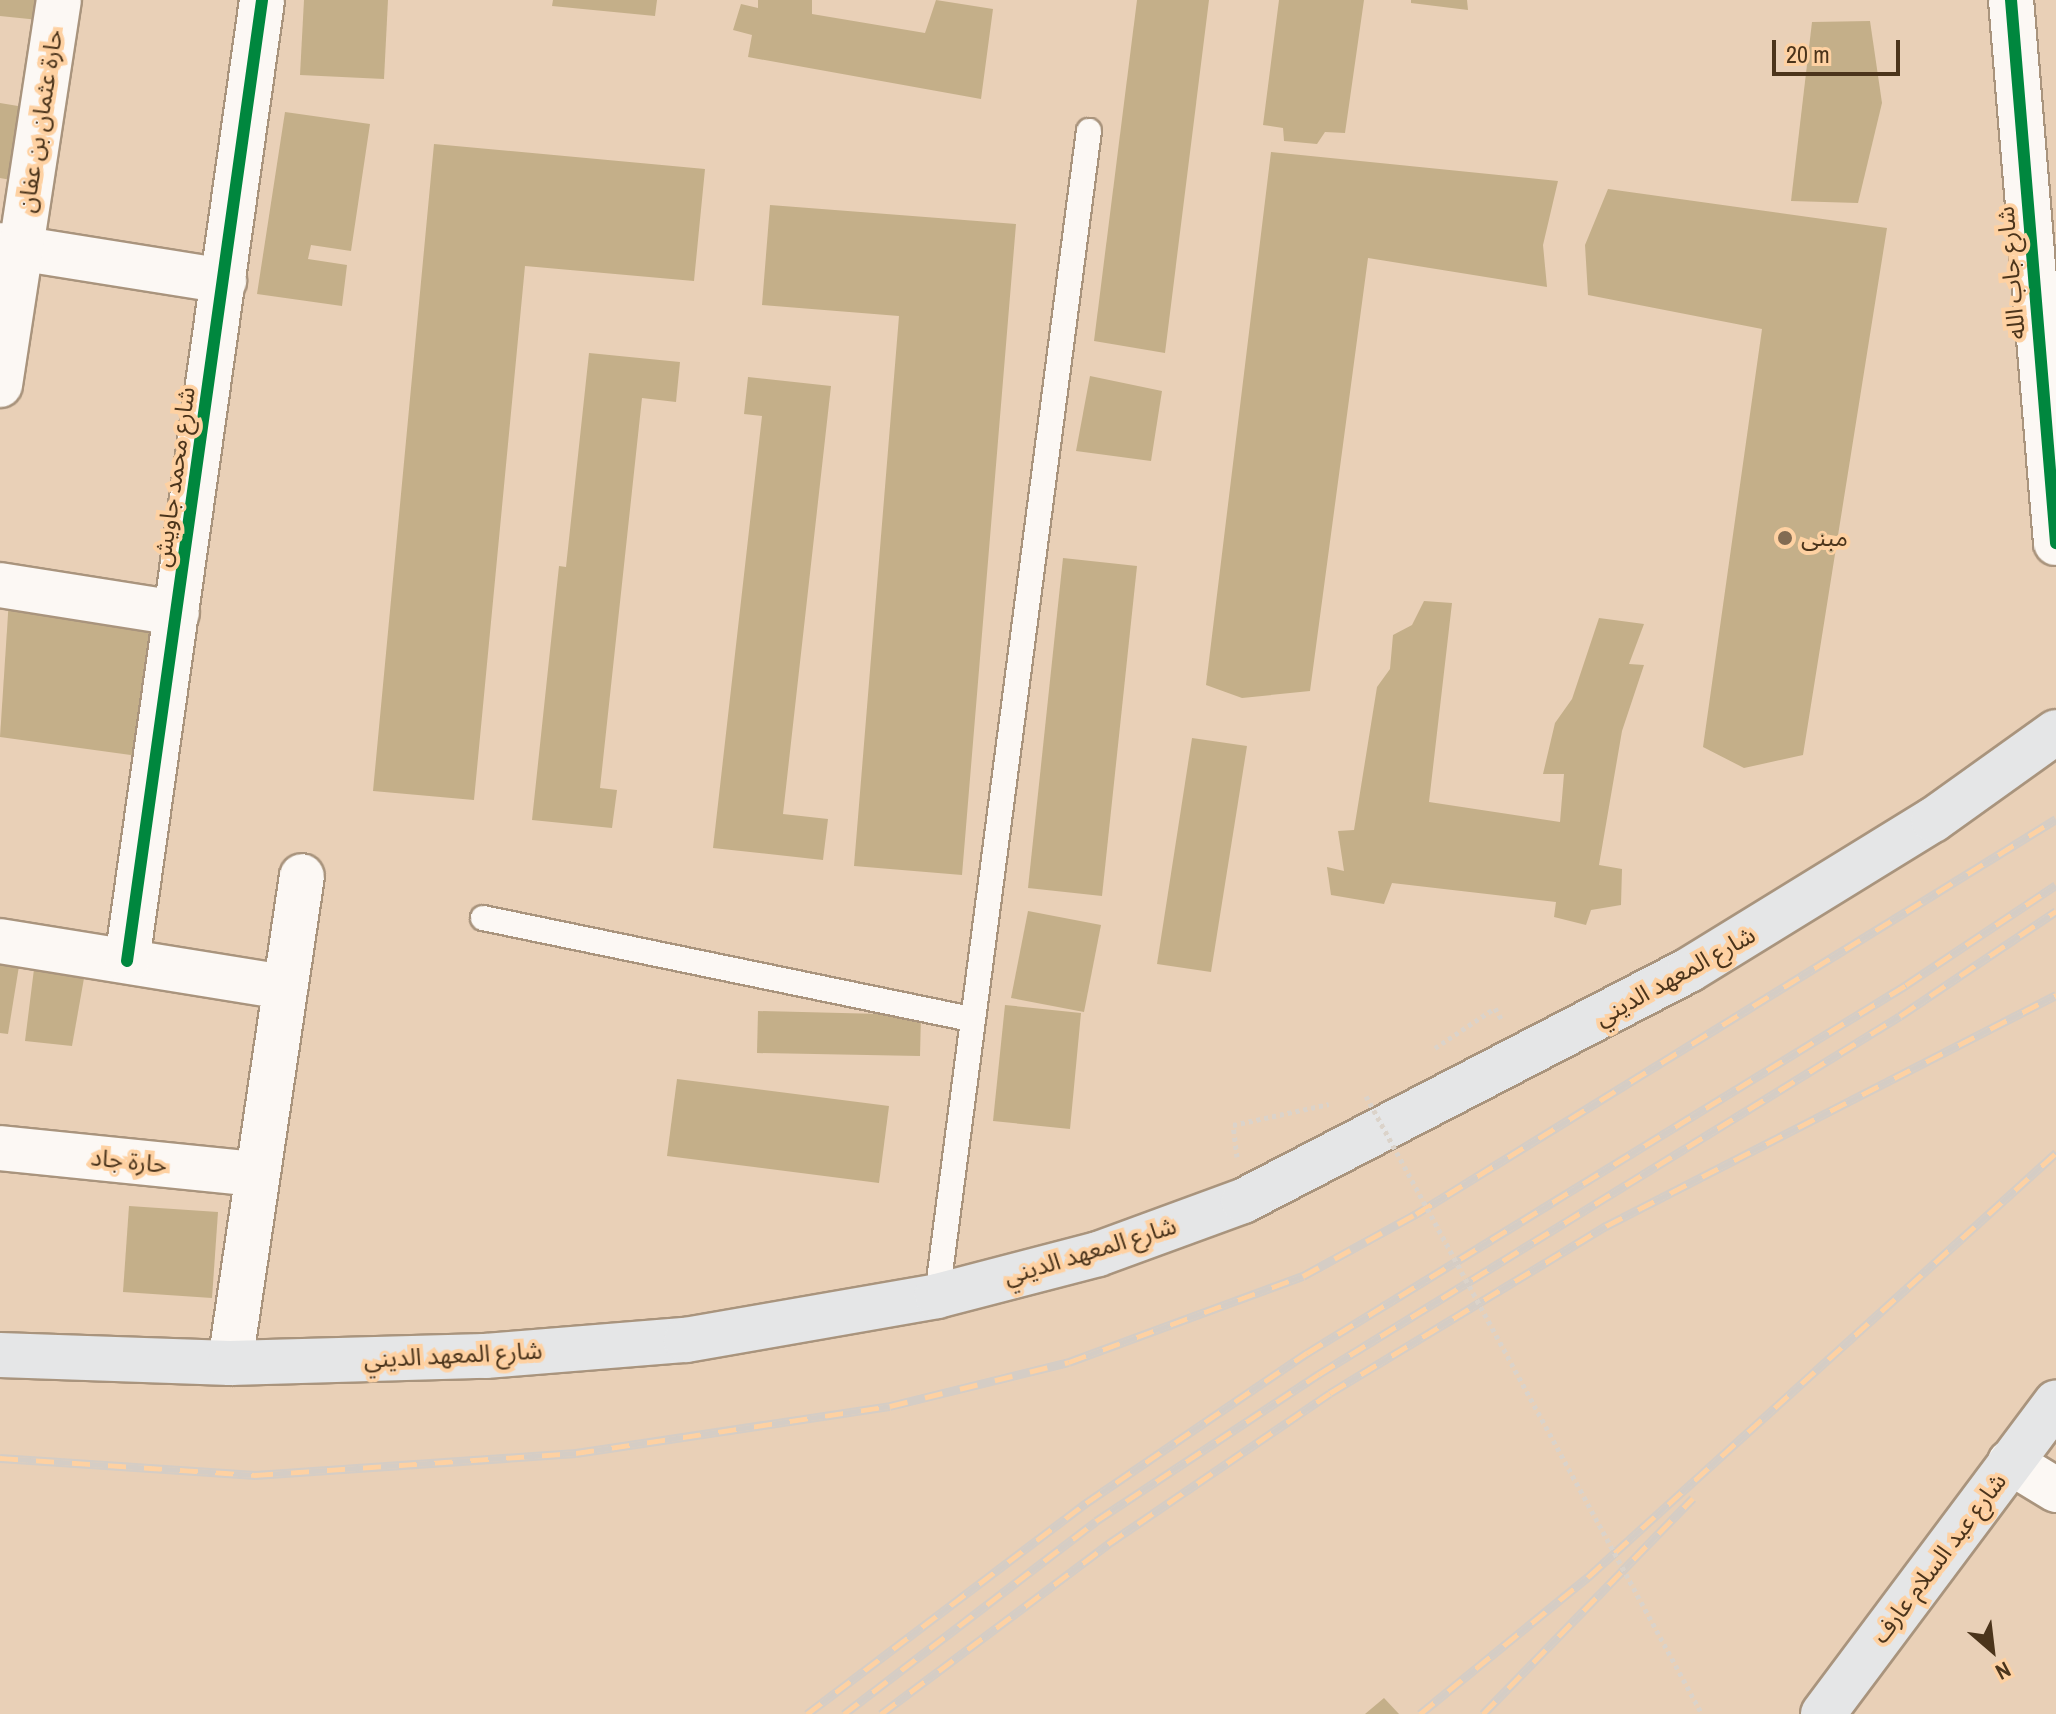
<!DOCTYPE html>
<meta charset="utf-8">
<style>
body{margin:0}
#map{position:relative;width:2056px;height:1714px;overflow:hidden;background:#e9d0b7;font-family:"Archivo Narrow","Noto Sans Arabic",sans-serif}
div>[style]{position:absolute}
.building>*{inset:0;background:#c4af89}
.path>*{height:5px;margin-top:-2.5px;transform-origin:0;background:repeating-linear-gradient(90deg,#dbd3ca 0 4px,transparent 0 8px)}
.roads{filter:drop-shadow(2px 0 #a9947d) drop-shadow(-2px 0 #a9947d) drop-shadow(0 2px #a9947d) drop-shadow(0 -2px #a9947d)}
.service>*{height:24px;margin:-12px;padding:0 12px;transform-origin:12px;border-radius:12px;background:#fcf8f4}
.minor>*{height:44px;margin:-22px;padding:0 22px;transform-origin:22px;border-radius:22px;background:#fcf8f4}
.primary>*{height:44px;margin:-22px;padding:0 22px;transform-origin:22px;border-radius:22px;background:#e5e6e7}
.rail>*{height:9px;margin-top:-4.5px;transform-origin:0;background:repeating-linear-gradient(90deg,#fed1a2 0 18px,#d5cdc5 0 36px);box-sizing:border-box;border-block:2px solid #d5cdc5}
.path-bridge>*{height:5px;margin-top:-2.5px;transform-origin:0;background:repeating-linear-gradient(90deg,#dbd3ca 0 4px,transparent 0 8px)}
.cycleway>*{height:12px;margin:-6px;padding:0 6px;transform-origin:6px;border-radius:6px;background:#00873e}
.dots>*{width:22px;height:22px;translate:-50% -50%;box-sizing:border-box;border:4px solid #fed1a2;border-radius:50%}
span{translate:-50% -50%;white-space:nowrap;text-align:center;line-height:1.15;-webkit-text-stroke:8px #fed1a2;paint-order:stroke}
.street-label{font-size:24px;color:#4b341b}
.poi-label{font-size:24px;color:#4b341b}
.left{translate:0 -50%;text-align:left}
.north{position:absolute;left:1952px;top:1610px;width:80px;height:80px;-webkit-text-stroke:6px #fed1a2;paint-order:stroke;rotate:152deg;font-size:22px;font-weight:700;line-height:32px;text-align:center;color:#4b341b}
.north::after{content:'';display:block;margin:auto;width:28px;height:36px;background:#4b341b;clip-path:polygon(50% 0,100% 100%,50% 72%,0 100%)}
.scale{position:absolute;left:1772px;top:40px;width:128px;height:36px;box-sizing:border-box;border:4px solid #4b341b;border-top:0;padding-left:10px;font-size:24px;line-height:28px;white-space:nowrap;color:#4b341b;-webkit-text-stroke:6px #fed1a2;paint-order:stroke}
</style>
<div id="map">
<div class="building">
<i style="clip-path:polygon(0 0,41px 0,39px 20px,0 16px)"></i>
<i style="clip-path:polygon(304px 0,388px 0,384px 79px,300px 75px)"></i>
<i style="clip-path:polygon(553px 0,657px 0,655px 16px,552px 6px)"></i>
<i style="clip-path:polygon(758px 0,812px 0,812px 14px,925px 33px,936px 0,993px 9px,981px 99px,748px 57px,752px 35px,733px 30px,741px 4px,758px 8px)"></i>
<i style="clip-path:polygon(1137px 0,1209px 0,1165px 353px,1094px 341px)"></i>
<i style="clip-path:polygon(1279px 0,1364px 0,1345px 133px,1325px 132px,1317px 144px,1284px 141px,1283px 128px,1263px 125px)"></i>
<i style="clip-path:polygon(1411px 0,1467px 0,1468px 10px,1411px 3px)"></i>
<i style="clip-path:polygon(1870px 21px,1882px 103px,1858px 203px,1791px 201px,1812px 22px)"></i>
<i style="clip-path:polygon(0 103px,24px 107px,11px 180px,0 178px)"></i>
<i style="clip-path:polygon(285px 112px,370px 124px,351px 251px,311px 245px,308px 259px,347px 265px,342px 306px,257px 294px)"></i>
<i style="clip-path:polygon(434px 144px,705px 169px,694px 281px,525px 266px,474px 800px,373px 791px)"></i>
<i style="clip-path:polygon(1271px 152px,1558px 181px,1543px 245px,1547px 287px,1368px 258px,1310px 691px,1242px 698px,1206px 685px)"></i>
<i style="clip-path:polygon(1608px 189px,1887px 228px,1803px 755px,1744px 768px,1703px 747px,1762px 329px,1588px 295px,1585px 245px)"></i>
<i style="clip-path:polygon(770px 205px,1016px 224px,962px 875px,854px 866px,899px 316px,762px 305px)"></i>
<i style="clip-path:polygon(589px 353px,680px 362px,676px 402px,642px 398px,600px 788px,617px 790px,612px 828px,532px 820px,559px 566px,566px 567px)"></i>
<i style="clip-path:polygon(1090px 376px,1162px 391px,1151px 461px,1076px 451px)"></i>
<i style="clip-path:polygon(748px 377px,831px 386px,783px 814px,828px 819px,823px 860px,713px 848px,762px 416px,744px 414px)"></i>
<i style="clip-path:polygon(1063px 558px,1137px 566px,1102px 896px,1028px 888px)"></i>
<i style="clip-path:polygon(9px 599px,154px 613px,138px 756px,0 737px)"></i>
<i style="clip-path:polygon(1424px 601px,1452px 603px,1429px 802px,1560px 822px,1564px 774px,1543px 774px,1555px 723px,1572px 699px,1599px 618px,1644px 624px,1629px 664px,1644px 665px,1622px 731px,1599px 865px,1622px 869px,1621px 905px,1591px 910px,1586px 925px,1554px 917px,1556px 902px,1392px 883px,1384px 904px,1331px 895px,1327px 867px,1344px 871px,1338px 831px,1354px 830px,1377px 687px,1390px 669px,1393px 635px,1412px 625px)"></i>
<i style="clip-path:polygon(1192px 738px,1247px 746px,1211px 972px,1157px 964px)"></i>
<i style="clip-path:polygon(1028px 911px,1101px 925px,1084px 1012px,1011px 998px)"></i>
<i style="clip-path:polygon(35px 961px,86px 967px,72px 1046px,25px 1041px)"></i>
<i style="clip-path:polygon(0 963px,19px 966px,8px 1034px,0 1033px)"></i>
<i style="clip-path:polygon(1005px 1005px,1081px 1013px,1070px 1129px,993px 1121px)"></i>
<i style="clip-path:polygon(758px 1011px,921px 1015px,920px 1056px,757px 1053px)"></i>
<i style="clip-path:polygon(677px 1079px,889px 1106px,879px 1183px,667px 1156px)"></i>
<i style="clip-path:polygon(129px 1206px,218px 1212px,212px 1298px,123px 1292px)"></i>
<i style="clip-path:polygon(1384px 1698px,1399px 1714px,1365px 1714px)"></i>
</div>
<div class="path">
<i style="left:1435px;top:1048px;width:72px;rotate:-33.7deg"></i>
<i style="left:1495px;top:1008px;width:14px;rotate:60deg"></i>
<i style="left:1237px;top:1157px;width:32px;rotate:-97deg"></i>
<i style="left:1233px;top:1125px;width:98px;rotate:-12.3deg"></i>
</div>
<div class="roads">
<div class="service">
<i style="left:483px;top:918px;width:497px;rotate:11.7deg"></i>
<i style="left:937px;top:1296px;width:1175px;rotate:-82.57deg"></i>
</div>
<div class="minor">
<i style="left:2011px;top:0;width:545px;rotate:85.26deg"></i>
<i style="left:0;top:245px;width:227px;rotate:9.1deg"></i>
<i style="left:0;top:385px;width:389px;rotate:-81.3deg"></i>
<i style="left:0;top:585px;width:179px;rotate:9deg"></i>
<i style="left:0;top:941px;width:289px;rotate:9.2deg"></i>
<i style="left:127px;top:961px;width:970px;rotate:-82deg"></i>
<i style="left:0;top:1148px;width:258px;rotate:5.8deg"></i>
<i style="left:230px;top:1363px;width:492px;rotate:-81.6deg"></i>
<i style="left:2010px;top:1462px;width:54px;rotate:31.3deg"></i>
</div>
<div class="primary">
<i style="left:0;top:1355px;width:230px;rotate:2deg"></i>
<i style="left:230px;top:1363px;width:255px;rotate:-1.6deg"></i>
<i style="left:485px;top:1356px;width:202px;rotate:-4.6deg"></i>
<i style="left:686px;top:1340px;width:255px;rotate:-9.9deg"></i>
<i style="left:937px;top:1296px;width:166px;rotate:-14.6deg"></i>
<i style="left:1098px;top:1254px;width:154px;rotate:-20.1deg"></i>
<i style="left:1243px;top:1201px;width:502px;rotate:-27.38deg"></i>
<i style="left:1689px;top:970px;width:286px;rotate:-31.6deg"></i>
<i style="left:1933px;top:820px;width:151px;rotate:-35.6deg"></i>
<i style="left:1823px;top:1714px;width:389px;rotate:-53.2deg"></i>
</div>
</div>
<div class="rail">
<i style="left:0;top:1458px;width:256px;rotate:3.8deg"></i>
<i style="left:255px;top:1475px;width:322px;rotate:-3.9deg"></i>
<i style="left:576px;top:1453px;width:317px;rotate:-8.5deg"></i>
<i style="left:890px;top:1406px;width:184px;rotate:-13.8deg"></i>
<i style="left:1069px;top:1362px;width:249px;rotate:-20.2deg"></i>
<i style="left:1303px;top:1276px;width:129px;rotate:-28.8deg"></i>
<i style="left:1416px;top:1214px;width:752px;rotate:-31.68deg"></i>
<i style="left:807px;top:1714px;width:350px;rotate:-37.1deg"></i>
<i style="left:1086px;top:1503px;width:267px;rotate:-34.2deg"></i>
<i style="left:1307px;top:1353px;width:703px;rotate:-31.56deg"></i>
<i style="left:1906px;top:985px;width:180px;rotate:-33.7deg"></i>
<i style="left:844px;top:1714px;width:317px;rotate:-37.4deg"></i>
<i style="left:1096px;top:1521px;width:267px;rotate:-33.4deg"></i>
<i style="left:1319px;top:1374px;width:682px;rotate:-31.64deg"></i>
<i style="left:1900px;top:1016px;width:188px;rotate:-33.9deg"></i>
<i style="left:881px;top:1714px;width:284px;rotate:-36.8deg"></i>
<i style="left:1108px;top:1544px;width:268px;rotate:-34.2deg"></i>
<i style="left:1330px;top:1393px;width:323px;rotate:-31.2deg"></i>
<i style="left:1606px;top:1226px;width:506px;rotate:-27.17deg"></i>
<i style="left:1420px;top:1714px;width:217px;rotate:-39.2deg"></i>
<i style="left:1588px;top:1577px;width:632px;rotate:-42.18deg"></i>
<i style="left:1483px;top:1714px;width:301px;rotate:-45.8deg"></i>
</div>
<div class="path-bridge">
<i style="left:1366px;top:1096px;width:703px;rotate:61.47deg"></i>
</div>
<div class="cycleway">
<i style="left:2011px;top:0;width:545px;rotate:85.26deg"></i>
<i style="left:127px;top:961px;width:970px;rotate:-82deg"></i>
</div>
<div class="dots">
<i style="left:1785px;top:538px;background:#826b52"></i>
</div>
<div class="street-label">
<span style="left:40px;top:121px;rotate:-81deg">حارة عثمان بن عفان</span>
<span style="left:2011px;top:273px;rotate:-95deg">شارع جاب الله</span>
<span style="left:174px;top:477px;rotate:-82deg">شارع محمد جاويش</span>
<span style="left:1675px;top:976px;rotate:-29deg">شارع المعهد الديني</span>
<span style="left:129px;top:1161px;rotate:6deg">حارة جاد</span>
<span style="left:1090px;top:1251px;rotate:-17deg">شارع المعهد الديني</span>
<span style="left:453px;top:1355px;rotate:-3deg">شارع المعهد الديني</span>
<span style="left:1939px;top:1558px;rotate:-53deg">شارع عبد السلام عارف</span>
</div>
<div class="poi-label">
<span class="left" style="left:1801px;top:538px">مبنى</span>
</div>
<div class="north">N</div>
<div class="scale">20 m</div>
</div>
